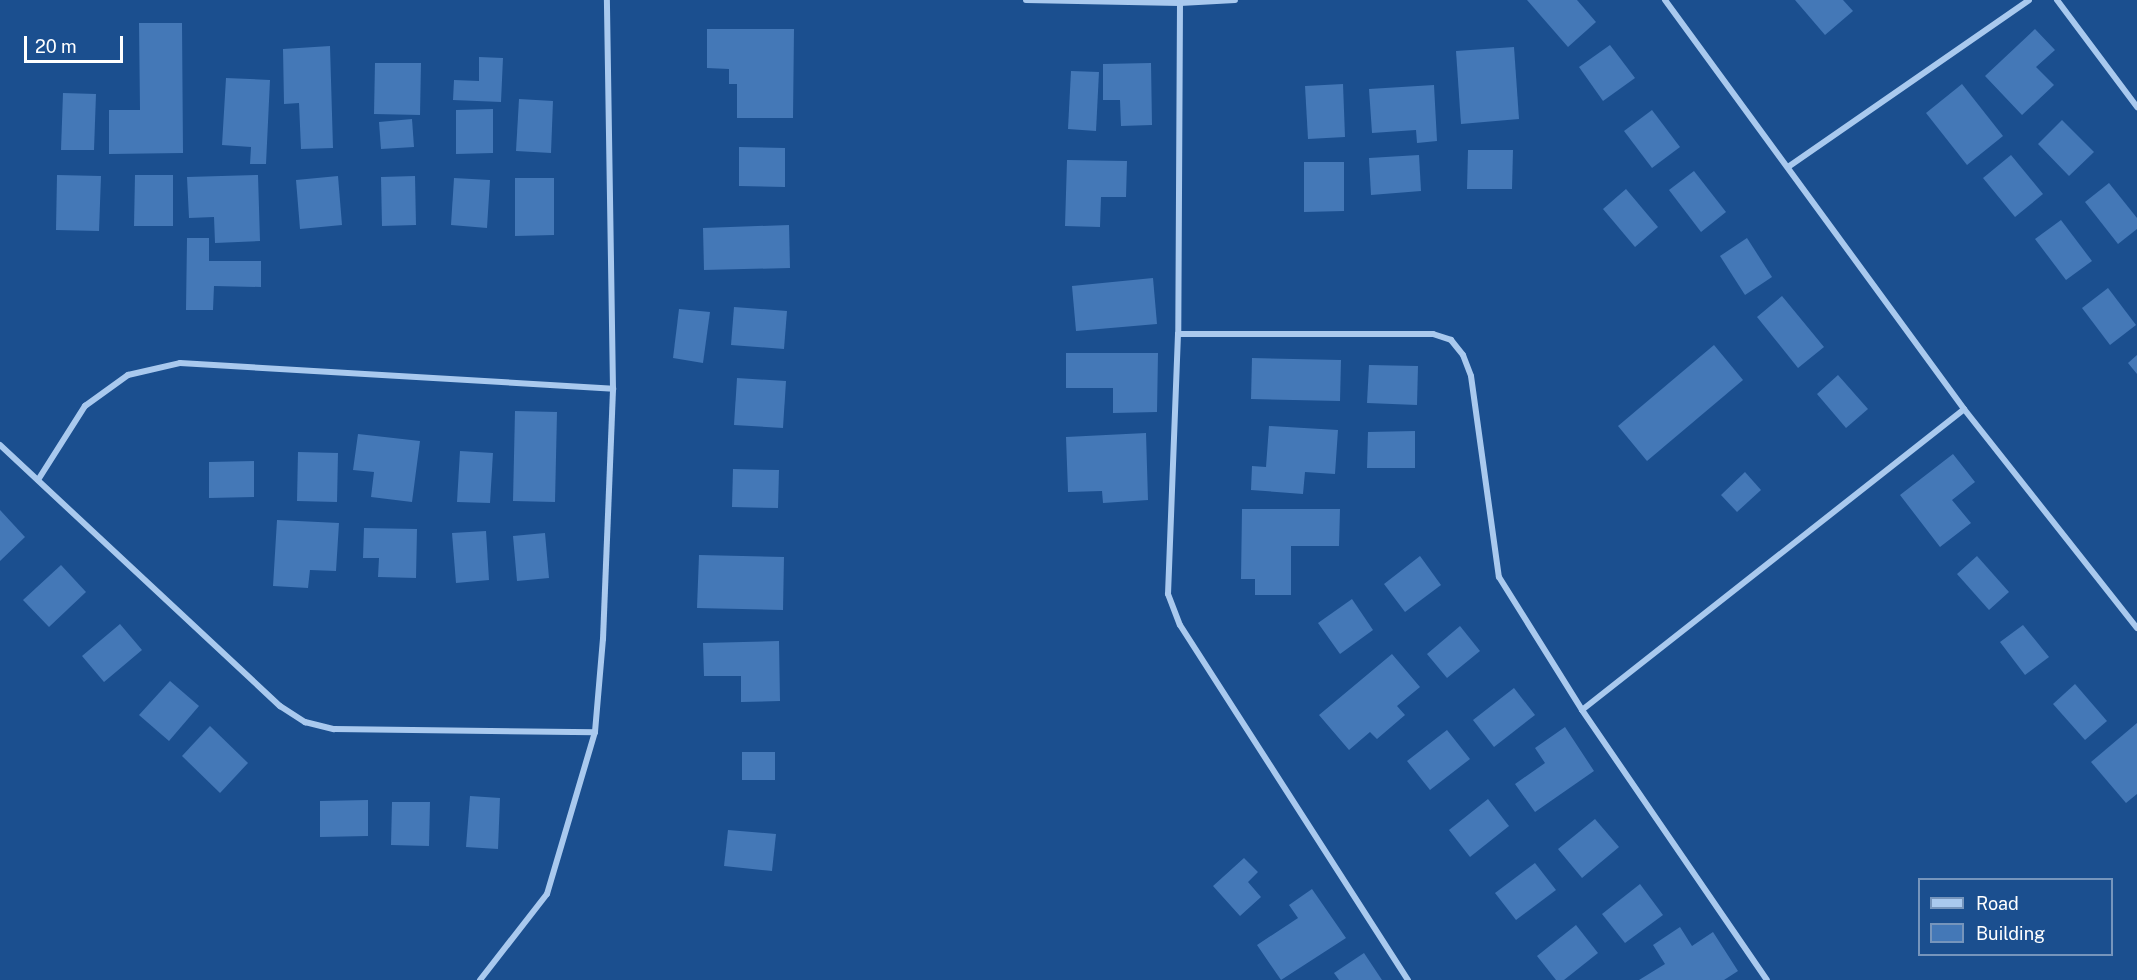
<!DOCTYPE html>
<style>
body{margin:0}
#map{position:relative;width:2137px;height:980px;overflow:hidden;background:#1b4f8f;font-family:"Public Sans",sans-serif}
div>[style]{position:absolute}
.building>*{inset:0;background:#4478b7}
.minor>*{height:6px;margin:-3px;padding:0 3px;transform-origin:3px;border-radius:3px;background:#a9c9ee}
span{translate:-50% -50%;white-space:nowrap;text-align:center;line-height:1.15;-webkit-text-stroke:4.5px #1b4f8f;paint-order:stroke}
.legend{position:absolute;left:1918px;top:878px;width:195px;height:78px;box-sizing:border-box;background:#1b4f8f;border:2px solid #7695bc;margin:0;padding:8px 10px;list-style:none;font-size:18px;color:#fff}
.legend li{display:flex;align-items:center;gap:12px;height:30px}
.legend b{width:30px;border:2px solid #7695bc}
.scale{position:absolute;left:24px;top:36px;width:99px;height:27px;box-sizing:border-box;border:3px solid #fff;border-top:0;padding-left:8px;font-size:18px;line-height:21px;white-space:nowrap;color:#fff;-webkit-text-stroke:4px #1b4f8f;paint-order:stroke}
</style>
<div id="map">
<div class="building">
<i style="clip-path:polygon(1527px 0,1577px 0,1596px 22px,1568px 47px)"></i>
<i style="clip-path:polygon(1795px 0,1843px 0,1853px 11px,1825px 35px)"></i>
<i style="clip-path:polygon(139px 23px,182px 23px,183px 153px,109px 154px,109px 110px,140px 110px)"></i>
<i style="clip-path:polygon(707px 29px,794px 29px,793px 118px,737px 118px,737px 84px,729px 84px,729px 69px,707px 68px)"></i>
<i style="clip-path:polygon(2035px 29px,2055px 50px,2036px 67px,2054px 85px,2022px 115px,1985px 76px)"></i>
<i style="clip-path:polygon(1610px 45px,1635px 78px,1603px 101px,1579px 67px)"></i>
<i style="clip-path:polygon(330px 46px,333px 148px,301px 149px,299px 103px,284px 104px,283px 49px)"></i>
<i style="clip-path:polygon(1514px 47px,1519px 119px,1461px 124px,1456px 51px)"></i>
<i style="clip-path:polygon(479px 57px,503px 58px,501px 102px,453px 100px,454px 80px,479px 81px)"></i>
<i style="clip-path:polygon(375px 63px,421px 63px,420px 115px,374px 114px)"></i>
<i style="clip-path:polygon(1151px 63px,1152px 125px,1121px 126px,1120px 100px,1103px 100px,1103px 64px)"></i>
<i style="clip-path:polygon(1071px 71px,1099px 72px,1096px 131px,1068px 129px)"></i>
<i style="clip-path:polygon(226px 78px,270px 80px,266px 164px,250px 164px,251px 147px,222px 145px)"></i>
<i style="clip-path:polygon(1343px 84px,1345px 137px,1308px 139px,1305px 86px)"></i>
<i style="clip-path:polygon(1962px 84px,2003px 136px,1967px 165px,1926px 113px)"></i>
<i style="clip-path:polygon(1434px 85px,1437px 141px,1417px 143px,1416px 130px,1372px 133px,1369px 89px)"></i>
<i style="clip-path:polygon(63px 93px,96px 94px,94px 150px,61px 150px)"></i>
<i style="clip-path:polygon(519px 99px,553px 101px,551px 153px,516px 151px)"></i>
<i style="clip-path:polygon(493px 109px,493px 153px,456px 154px,456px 110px)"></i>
<i style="clip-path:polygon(1652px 110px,1680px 147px,1652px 168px,1624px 131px)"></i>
<i style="clip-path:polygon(412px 119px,414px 147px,381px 149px,379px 122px)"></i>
<i style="clip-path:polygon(2062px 120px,2094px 152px,2069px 176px,2038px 144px)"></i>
<i style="clip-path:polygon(739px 147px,785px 148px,785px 187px,739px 186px)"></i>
<i style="clip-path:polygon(1468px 150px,1513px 150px,1512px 189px,1467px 189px)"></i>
<i style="clip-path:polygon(1419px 155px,1421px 191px,1371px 195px,1369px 158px)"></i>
<i style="clip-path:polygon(2011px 155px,2043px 194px,2015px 217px,1983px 178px)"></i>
<i style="clip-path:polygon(1067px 160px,1127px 161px,1126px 197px,1101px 197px,1100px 227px,1065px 226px)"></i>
<i style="clip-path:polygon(1304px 162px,1344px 162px,1344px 211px,1304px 212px)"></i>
<i style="clip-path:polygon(1694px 171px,1726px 212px,1701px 232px,1669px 190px)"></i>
<i style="clip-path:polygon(57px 175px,101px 176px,99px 231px,56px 230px)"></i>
<i style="clip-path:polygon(135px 175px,173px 175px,173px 226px,134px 226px)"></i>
<i style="clip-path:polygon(258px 175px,260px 241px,215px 243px,214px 217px,189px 218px,187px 177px)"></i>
<i style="clip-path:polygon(338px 176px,342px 225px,300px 229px,296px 180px)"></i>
<i style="clip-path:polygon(415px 176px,416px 225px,382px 226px,381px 177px)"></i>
<i style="clip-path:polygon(454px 178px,490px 180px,487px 228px,451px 225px)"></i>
<i style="clip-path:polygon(515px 178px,554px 178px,554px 235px,515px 236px)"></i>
<i style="clip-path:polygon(2109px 183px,2137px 218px,2137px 229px,2118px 244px,2085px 202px)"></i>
<i style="clip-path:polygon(1626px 189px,1658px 227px,1635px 247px,1603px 209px)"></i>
<i style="clip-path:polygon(2061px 220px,2092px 261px,2066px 280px,2035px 239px)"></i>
<i style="clip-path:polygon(789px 225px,790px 268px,704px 270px,703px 228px)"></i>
<i style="clip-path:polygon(187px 238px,209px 238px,209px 261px,261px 261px,261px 287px,214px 286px,213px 310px,186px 310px)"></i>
<i style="clip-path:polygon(1747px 238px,1772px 277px,1745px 295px,1720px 256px)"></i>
<i style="clip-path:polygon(1153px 278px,1157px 324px,1076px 331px,1072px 286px)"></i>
<i style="clip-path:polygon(2108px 288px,2136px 325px,2110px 345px,2082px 308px)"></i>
<i style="clip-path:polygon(1782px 296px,1824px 347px,1798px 368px,1757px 317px)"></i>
<i style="clip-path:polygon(734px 307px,787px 311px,784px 349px,731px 345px)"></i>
<i style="clip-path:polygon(679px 309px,710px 312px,703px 363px,673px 358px)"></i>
<i style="clip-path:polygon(1714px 345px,1743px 380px,1647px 461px,1618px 426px)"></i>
<i style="clip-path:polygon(1066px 353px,1158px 353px,1157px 412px,1113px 413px,1113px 388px,1066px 388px)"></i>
<i style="clip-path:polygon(2137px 355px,2137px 374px,2128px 363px)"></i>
<i style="clip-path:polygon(1252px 358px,1341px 360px,1340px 401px,1251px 399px)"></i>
<i style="clip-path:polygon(1369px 365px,1418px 366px,1417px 405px,1367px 403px)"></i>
<i style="clip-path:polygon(1838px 375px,1868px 409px,1846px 428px,1817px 394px)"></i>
<i style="clip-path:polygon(737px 378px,786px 381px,783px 428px,734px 425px)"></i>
<i style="clip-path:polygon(515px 411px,557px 412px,555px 502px,513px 501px)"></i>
<i style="clip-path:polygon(1269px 426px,1338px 430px,1335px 474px,1305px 472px,1303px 494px,1251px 490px,1252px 466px,1266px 467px)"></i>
<i style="clip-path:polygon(1415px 431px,1415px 468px,1367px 468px,1368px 432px)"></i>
<i style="clip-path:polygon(1146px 433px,1148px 500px,1103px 503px,1102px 491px,1068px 492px,1066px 437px)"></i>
<i style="clip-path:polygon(358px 434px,420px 441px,412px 502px,371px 497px,374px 472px,353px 470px)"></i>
<i style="clip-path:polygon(460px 451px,493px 453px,490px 503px,457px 502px)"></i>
<i style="clip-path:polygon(298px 452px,338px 453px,337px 502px,297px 501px)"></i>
<i style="clip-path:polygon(1953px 454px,1975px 482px,1952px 500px,1971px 523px,1940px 547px,1900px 495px)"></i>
<i style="clip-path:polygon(254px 461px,254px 497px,209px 498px,209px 462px)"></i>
<i style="clip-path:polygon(733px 469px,779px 470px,778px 508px,732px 507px)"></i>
<i style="clip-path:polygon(1745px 472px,1761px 490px,1737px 512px,1721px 495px)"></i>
<i style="clip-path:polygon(1242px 509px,1340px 509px,1339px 546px,1291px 546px,1291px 595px,1255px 595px,1255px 579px,1241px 579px)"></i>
<i style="clip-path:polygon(0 510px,25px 537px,0 561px)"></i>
<i style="clip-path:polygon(277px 520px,339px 523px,336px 571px,310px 570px,308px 588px,273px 586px)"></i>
<i style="clip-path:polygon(364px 528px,417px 529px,416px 578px,378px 577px,379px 558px,363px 558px)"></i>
<i style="clip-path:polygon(486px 531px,489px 580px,456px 583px,452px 533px)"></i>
<i style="clip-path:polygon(545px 533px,549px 578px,517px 581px,513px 536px)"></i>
<i style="clip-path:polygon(699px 555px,784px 557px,783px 610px,697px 608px)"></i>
<i style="clip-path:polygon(1420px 556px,1441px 585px,1405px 612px,1384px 584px)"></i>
<i style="clip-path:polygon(1977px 556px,2009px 592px,1989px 610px,1957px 574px)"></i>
<i style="clip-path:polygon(61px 565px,86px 592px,49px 627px,23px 600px)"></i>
<i style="clip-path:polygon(1352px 599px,1373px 630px,1340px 654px,1318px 623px)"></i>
<i style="clip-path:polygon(120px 624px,142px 650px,104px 682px,82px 656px)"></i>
<i style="clip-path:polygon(2023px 625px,2049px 657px,2025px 675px,2000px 642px)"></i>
<i style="clip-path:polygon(1460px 626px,1480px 651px,1447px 678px,1427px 654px)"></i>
<i style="clip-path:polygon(779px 641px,780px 701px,741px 702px,741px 676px,704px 676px,703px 643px)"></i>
<i style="clip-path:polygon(1392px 654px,1420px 687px,1397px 706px,1405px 715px,1377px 739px,1370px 732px,1349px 750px,1319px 715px)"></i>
<i style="clip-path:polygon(170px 681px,199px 706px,169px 741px,139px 715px)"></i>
<i style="clip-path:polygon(2075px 684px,2107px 721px,2085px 740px,2053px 704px)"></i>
<i style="clip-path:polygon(1514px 688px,1535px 715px,1494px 747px,1473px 720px)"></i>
<i style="clip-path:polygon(2137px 723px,2137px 794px,2126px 803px,2091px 762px)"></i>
<i style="clip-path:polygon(210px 726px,248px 763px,220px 793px,182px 756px)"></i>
<i style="clip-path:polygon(1565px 727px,1594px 771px,1535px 812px,1515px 784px,1545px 763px,1535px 748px)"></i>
<i style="clip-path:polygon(1447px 730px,1470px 759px,1430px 790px,1407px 761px)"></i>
<i style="clip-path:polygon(742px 752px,775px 752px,775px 780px,742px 780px)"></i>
<i style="clip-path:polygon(470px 796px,500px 798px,498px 849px,466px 847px)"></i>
<i style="clip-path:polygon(1488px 799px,1509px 826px,1470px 857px,1449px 830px)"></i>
<i style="clip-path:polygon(368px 800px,368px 836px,320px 837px,320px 801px)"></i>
<i style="clip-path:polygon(392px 802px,430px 802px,429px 846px,391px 845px)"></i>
<i style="clip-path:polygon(1595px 819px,1619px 847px,1582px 878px,1558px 849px)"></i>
<i style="clip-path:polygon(728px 830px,776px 834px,772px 871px,724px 866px)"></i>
<i style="clip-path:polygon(1244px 858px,1258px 872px,1248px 882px,1261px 897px,1240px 916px,1213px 886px)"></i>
<i style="clip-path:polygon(1535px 863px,1556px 890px,1516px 920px,1495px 893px)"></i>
<i style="clip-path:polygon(1640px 884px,1663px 915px,1625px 943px,1602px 914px)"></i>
<i style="clip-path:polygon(1312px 889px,1346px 938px,1281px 980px,1257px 945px,1298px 918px,1289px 905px)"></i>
<i style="clip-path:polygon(1576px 925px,1598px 953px,1564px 980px,1556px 980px,1537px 956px)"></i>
<i style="clip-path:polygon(1680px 927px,1692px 946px,1713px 932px,1738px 971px,1724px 980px,1639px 980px,1665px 964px,1653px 945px)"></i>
<i style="clip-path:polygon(1364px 953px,1382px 980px,1339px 980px,1334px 973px)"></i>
</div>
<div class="minor">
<i style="left:1026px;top:0;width:154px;rotate:1.1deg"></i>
<i style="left:1180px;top:3px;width:55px;rotate:-3.1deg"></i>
<i style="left:1665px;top:0;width:507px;rotate:53.83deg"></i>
<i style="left:1964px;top:409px;width:279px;rotate:51.7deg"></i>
<i style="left:2057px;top:0;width:134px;rotate:53.2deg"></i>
<i style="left:1180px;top:3px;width:331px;rotate:90.3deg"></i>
<i style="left:1178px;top:334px;width:260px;rotate:92.2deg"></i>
<i style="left:1168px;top:594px;width:33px;rotate:69deg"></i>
<i style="left:1180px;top:625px;width:422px;rotate:57.3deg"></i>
<i style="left:1788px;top:167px;width:293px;rotate:-34.7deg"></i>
<i style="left:1178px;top:334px;width:255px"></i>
<i style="left:1433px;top:334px;width:19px;rotate:18deg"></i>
<i style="left:1451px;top:340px;width:19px;rotate:51deg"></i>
<i style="left:1463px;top:355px;width:22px;rotate:69deg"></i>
<i style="left:1471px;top:376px;width:203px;rotate:82.1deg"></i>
<i style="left:1499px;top:577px;width:157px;rotate:58deg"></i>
<i style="left:1582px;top:710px;width:327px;rotate:55.6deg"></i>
<i style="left:0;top:445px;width:383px;rotate:43deg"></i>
<i style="left:280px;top:706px;width:30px;rotate:33deg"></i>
<i style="left:305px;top:722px;width:30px;rotate:14deg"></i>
<i style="left:334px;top:729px;width:261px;rotate:0.7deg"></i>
<i style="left:38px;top:480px;width:88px;rotate:-57.6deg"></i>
<i style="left:85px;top:406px;width:53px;rotate:-35.8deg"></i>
<i style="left:128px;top:375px;width:53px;rotate:-13deg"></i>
<i style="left:180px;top:363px;width:434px;rotate:3.4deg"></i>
<i style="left:1582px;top:710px;width:486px;rotate:-38.2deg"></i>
<i style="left:480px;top:980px;width:109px;rotate:-52.1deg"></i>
<i style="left:547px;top:894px;width:169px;rotate:-73.5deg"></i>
<i style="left:595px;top:732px;width:93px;rotate:-85.1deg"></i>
<i style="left:603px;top:639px;width:250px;rotate:-87.7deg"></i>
<i style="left:613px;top:389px;width:389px;rotate:-90.9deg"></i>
</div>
<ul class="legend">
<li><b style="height:8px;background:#a9c9ee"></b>Road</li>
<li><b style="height:16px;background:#4478b7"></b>Building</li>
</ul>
<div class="scale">20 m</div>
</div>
